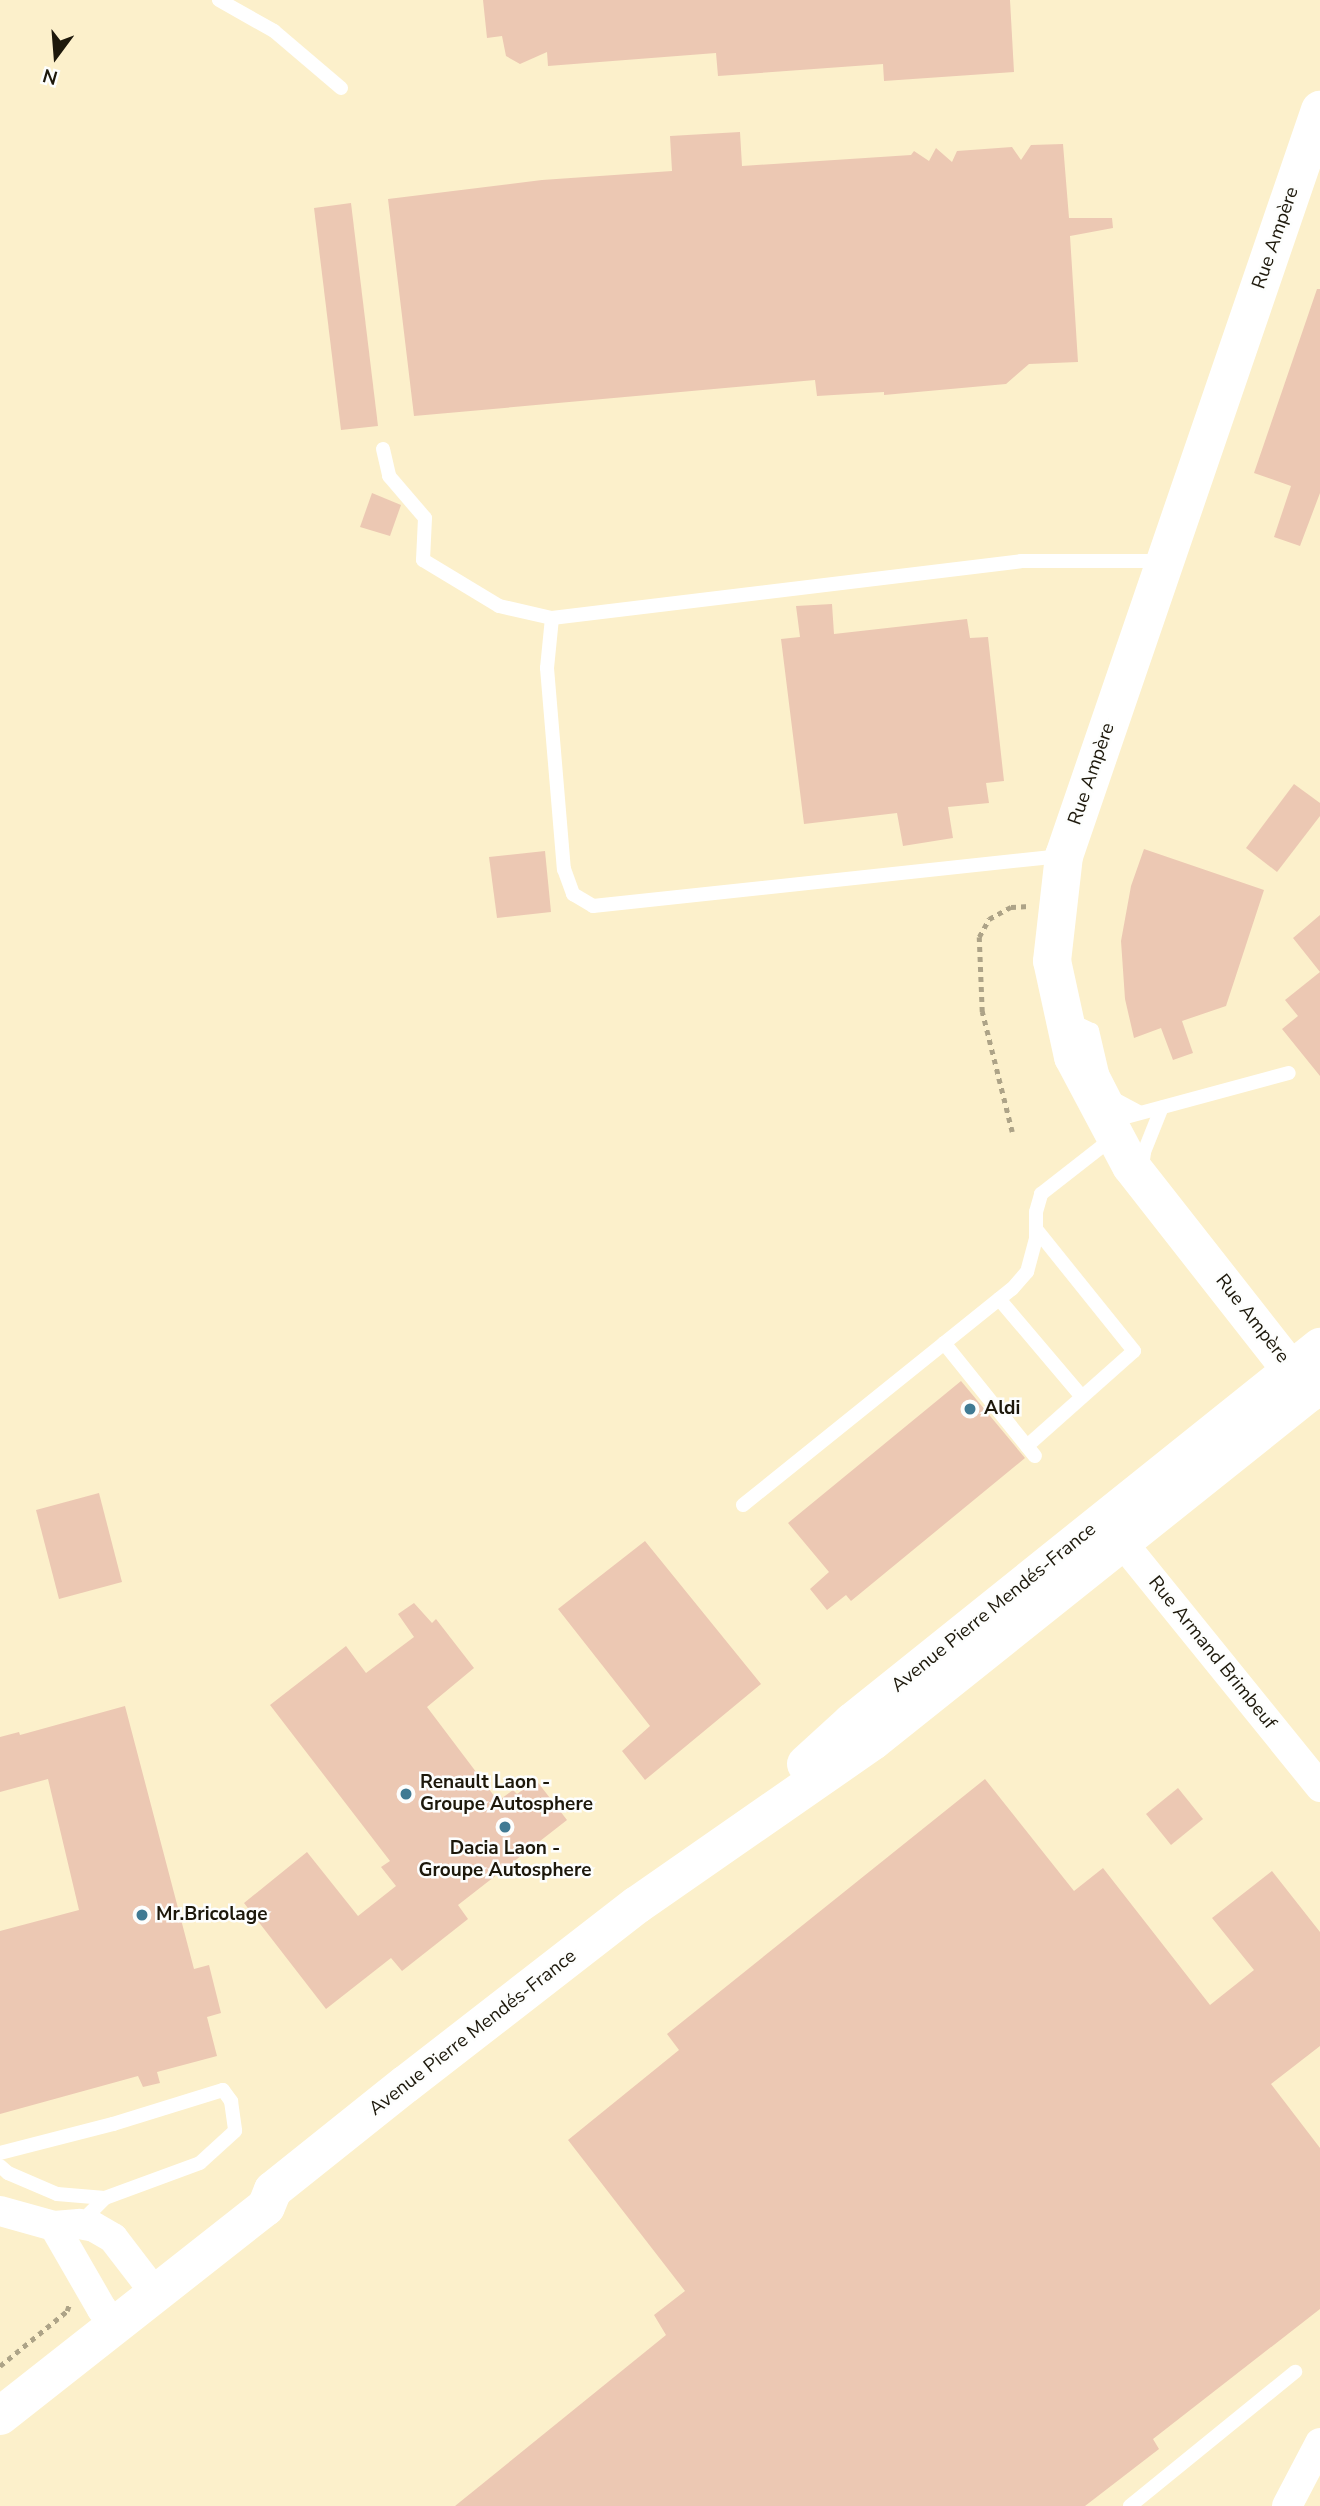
<!DOCTYPE html>
<meta charset="utf-8">
<style>
body{margin:0}
#map{position:relative;width:1320px;height:2506px;overflow:hidden;background:#fcf0cb;font-family:"Nunito Sans",sans-serif}
div>[style]{position:absolute}
.building>*{inset:0;background:#ecc8b3}
.path>*{height:4.5px;margin-top:-2.25px;transform-origin:0;background:repeating-linear-gradient(90deg,#ada387 0 5px,transparent 0 10px)}
.lane>*{height:14px;margin:-7px;padding:0 7px;transform-origin:7px;border-radius:7px;background:#fff}
.street>*{height:30px;margin:-15px;padding:0 15px;transform-origin:15px;border-radius:15px;background:#fff}
.secondary>*{height:38px;margin:-19px;padding:0 19px;transform-origin:19px;border-radius:19px;background:#fff}
.dots>*{width:19px;height:19px;translate:-50% -50%;box-sizing:border-box;border:4px solid #fdfefd;border-radius:50%}
span{translate:-50% -50%;white-space:nowrap;text-align:center;line-height:1.15;-webkit-text-stroke:5px #fdfefd;paint-order:stroke}
.street-label{font-size:19px;color:#1d180b}
.poi-label{font-size:19px;color:#1d180b;font-weight:700}
.left{translate:0 -50%;text-align:left}
.north{position:absolute;left:21px;top:21px;width:70px;height:70px;-webkit-text-stroke:5px #fdfefd;paint-order:stroke;rotate:196deg;font-size:19px;font-weight:700;line-height:28px;text-align:center;color:#1d180b}
.north::after{content:'';display:block;margin:auto;width:24px;height:32px;background:#1d180b;clip-path:polygon(50% 0,100% 100%,50% 72%,0 100%)}
</style>
<div id="map">
<div class="building">
<i style="clip-path:polygon(483px 0,1010px 0,1014px 72px,884px 81px,883px 64px,718px 76px,716px 53px,548px 66px,547px 52px,520px 64px,506px 56px,502px 36px,487px 38px)"></i>
<i style="clip-path:polygon(740px 132px,742px 166px,911px 155px,914px 151px,929px 161px,936px 148px,952px 162px,957px 151px,1012px 147px,1021px 160px,1031px 145px,1063px 144px,1069px 218px,1112px 218px,1113px 228px,1070px 236px,1078px 362px,1029px 364px,1006px 384px,884px 395px,884px 392px,817px 396px,815px 380px,414px 416px,388px 199px,542px 180px,672px 171px,670px 136px)"></i>
<i style="clip-path:polygon(351px 203px,378px 426px,341px 430px,314px 208px)"></i>
<i style="clip-path:polygon(1317px 289px,1320px 289px,1320px 493px,1300px 546px,1274px 537px,1291px 486px,1254px 473px)"></i>
<i style="clip-path:polygon(372px 493px,401px 505px,390px 536px,360px 527px)"></i>
<i style="clip-path:polygon(832px 604px,834px 634px,967px 619px,970px 638px,988px 637px,1004px 781px,986px 783px,989px 803px,948px 807px,953px 838px,903px 846px,897px 813px,804px 824px,781px 639px,800px 637px,796px 606px)"></i>
<i style="clip-path:polygon(1294px 784px,1320px 803px,1320px 816px,1277px 872px,1246px 848px)"></i>
<i style="clip-path:polygon(1144px 849px,1264px 890px,1226px 1006px,1182px 1021px,1193px 1053px,1173px 1060px,1161px 1028px,1134px 1038px,1125px 999px,1121px 941px,1131px 886px)"></i>
<i style="clip-path:polygon(545px 851px,551px 912px,497px 918px,489px 857px)"></i>
<i style="clip-path:polygon(1320px 915px,1320px 1076px,1282px 1029px,1298px 1016px,1285px 1000px,1320px 972px,1293px 938px)"></i>
<i style="clip-path:polygon(961px 1381px,1025px 1458px,851px 1601px,846px 1595px,827px 1610px,810px 1589px,829px 1572px,788px 1523px)"></i>
<i style="clip-path:polygon(99px 1493px,122px 1582px,59px 1599px,36px 1510px)"></i>
<i style="clip-path:polygon(645px 1541px,761px 1684px,645px 1780px,622px 1751px,650px 1726px,558px 1609px)"></i>
<i style="clip-path:polygon(414px 1603px,432px 1623px,436px 1619px,474px 1668px,427px 1707px,498px 1801px,513px 1790px,517px 1794px,536px 1780px,567px 1820px,458px 1905px,468px 1919px,402px 1971px,391px 1958px,326px 2009px,244px 1903px,307px 1852px,358px 1916px,396px 1886px,381px 1867px,390px 1861px,270px 1705px,346px 1646px,366px 1673px,414px 1637px,398px 1614px)"></i>
<i style="clip-path:polygon(125px 1706px,194px 1969px,209px 1965px,221px 2013px,207px 2017px,217px 2056px,157px 2072px,160px 2083px,143px 2087px,138px 2076px,0 2114px,0 1931px,79px 1910px,48px 1779px,0 1792px,0 1737px,19px 1732px,20px 1735px)"></i>
<i style="clip-path:polygon(985px 1779px,1074px 1891px,1103px 1868px,1210px 2005px,1254px 1970px,1212px 1918px,1272px 1871px,1320px 1932px,1320px 2046px,1271px 2084px,1320px 2148px,1320px 2309px,1153px 2439px,1159px 2449px,1085px 2506px,455px 2506px,666px 2335px,654px 2315px,685px 2291px,568px 2140px,679px 2050px,667px 2034px)"></i>
<i style="clip-path:polygon(1178px 1788px,1203px 1819px,1171px 1845px,1146px 1814px)"></i>
</div>
<div class="path">
<i style="left:1012px;top:1132px;width:124px;rotate:-104deg"></i>
<i style="left:982px;top:1012px;width:75px;rotate:-92.3deg"></i>
<i style="left:979px;top:937px;width:21px;rotate:-61deg"></i>
<i style="left:989px;top:919px;width:25px;rotate:-29deg"></i>
<i style="left:1011px;top:907px;width:18px;rotate:-3deg"></i>
<i style="left:0;top:2366px;width:87px;rotate:-39.4deg"></i>
<i style="left:67px;top:2311px;width:6px;rotate:-72deg"></i>
</div>
<div class="lane">
<i style="left:219px;top:0;width:63px;rotate:29.4deg"></i>
<i style="left:274px;top:31px;width:88px;rotate:40.4deg"></i>
<i style="left:383px;top:449px;width:28px;rotate:77deg"></i>
<i style="left:389px;top:476px;width:55px;rotate:49.4deg"></i>
<i style="left:425px;top:518px;width:42px;rotate:92.7deg"></i>
<i style="left:423px;top:560px;width:89px;rotate:31.2deg"></i>
<i style="left:499px;top:606px;width:54px;rotate:12.8deg"></i>
<i style="left:552px;top:618px;width:472px;rotate:-6.9deg"></i>
<i style="left:1021px;top:561px;width:140px"></i>
<i style="left:552px;top:618px;width:50px;rotate:95.7deg"></i>
<i style="left:547px;top:668px;width:202px;rotate:85.2deg"></i>
<i style="left:564px;top:869px;width:27px;rotate:70deg"></i>
<i style="left:573px;top:894px;width:23px;rotate:31deg"></i>
<i style="left:593px;top:906px;width:471px;rotate:-6.1deg"></i>
<i style="left:1068px;top:1019px;width:26px;rotate:25deg"></i>
<i style="left:1092px;top:1030px;width:44px;rotate:76.9deg"></i>
<i style="left:1102px;top:1073px;width:30px;rotate:63deg"></i>
<i style="left:1116px;top:1100px;width:27px;rotate:28deg"></i>
<i style="left:1111px;top:1121px;width:184px;rotate:-15.1deg"></i>
<i style="left:1142px;top:1167px;width:15px;rotate:-82deg"></i>
<i style="left:1144px;top:1152px;width:48px;rotate:-68.2deg"></i>
<i style="left:999px;top:1299px;width:128px;rotate:49.7deg"></i>
<i style="left:944px;top:1343px;width:145px;rotate:51.2deg"></i>
<i style="left:1027px;top:1446px;width:143px;rotate:-41.6deg"></i>
<i style="left:1134px;top:1351px;width:156px;rotate:-128.8deg"></i>
<i style="left:743px;top:1505px;width:345px;rotate:-38.8deg"></i>
<i style="left:1012px;top:1289px;width:23px;rotate:-49deg"></i>
<i style="left:1027px;top:1272px;width:35px;rotate:-75deg"></i>
<i style="left:1036px;top:1238px;width:26px;rotate:-90deg"></i>
<i style="left:1036px;top:1212px;width:19px;rotate:-74deg"></i>
<i style="left:1041px;top:1194px;width:93px;rotate:-38deg"></i>
<i style="left:0;top:2153px;width:117px;rotate:-14.4deg"></i>
<i style="left:113px;top:2124px;width:115px;rotate:-17.2deg"></i>
<i style="left:223px;top:2090px;width:14px;rotate:54deg"></i>
<i style="left:231px;top:2101px;width:30px;rotate:82deg"></i>
<i style="left:235px;top:2131px;width:47px;rotate:137.6deg"></i>
<i style="left:200px;top:2163px;width:101px;rotate:159.8deg"></i>
<i style="left:0;top:2166px;width:11px;rotate:41deg"></i>
<i style="left:8px;top:2173px;width:53px;rotate:23.2deg"></i>
<i style="left:57px;top:2194px;width:48px;rotate:4.8deg"></i>
<i style="left:105px;top:2198px;width:35px;rotate:135deg"></i>
<i style="left:1130px;top:2506px;width:213px;rotate:-39.1deg"></i>
</div>
<div class="street">
<i style="left:1109px;top:1526px;width:336px;rotate:51deg"></i>
<i style="left:0;top:2211px;width:56px;rotate:15.5deg"></i>
<i style="left:54px;top:2226px;width:25px;rotate:-5deg"></i>
<i style="left:79px;top:2224px;width:15px;rotate:11deg"></i>
<i style="left:94px;top:2227px;width:22px;rotate:30deg"></i>
<i style="left:113px;top:2238px;width:71px;rotate:52.5deg"></i>
<i style="left:54px;top:2226px;width:96px;rotate:60deg"></i>
<i style="left:102px;top:2309px;width:21px;rotate:49deg"></i>
<i style="left:1287px;top:2506px;width:71px;rotate:-62.4deg"></i>
</div>
<div class="secondary">
<i style="left:1309px;top:1393px;width:288px;rotate:-128.1deg"></i>
<i style="left:1131px;top:1166px;width:123px;rotate:-118deg"></i>
<i style="left:1073px;top:1057px;width:98px;rotate:-102.3deg"></i>
<i style="left:1052px;top:961px;width:106px;rotate:-83.5deg"></i>
<i style="left:1064px;top:856px;width:789px;rotate:-71.06deg"></i>
<i style="left:806px;top:1764px;width:62px;rotate:-42.4deg"></i>
<i style="left:852px;top:1722px;width:600px;rotate:-38.7deg"></i>
<i style="left:0;top:2416px;width:338px;rotate:-38.2deg"></i>
<i style="left:266px;top:2207px;width:18px;rotate:-68deg"></i>
<i style="left:273px;top:2190px;width:170px;rotate:-38.6deg"></i>
<i style="left:406px;top:2084px;width:292px;rotate:-37.8deg"></i>
<i style="left:637px;top:1905px;width:287px;rotate:-34.8deg"></i>
<i style="left:873px;top:1741px;width:572px;rotate:-38.61deg"></i>
</div>
<div class="dots">
<i style="left:970px;top:1409px;background:#407a93"></i>
<i style="left:406px;top:1794px;background:#407a93"></i>
<i style="left:505px;top:1827px;background:#407a93"></i>
<i style="left:142px;top:1915px;background:#407a93"></i>
</div>
<div class="street-label">
<span style="left:1276px;top:238px;rotate:-71deg">Rue Ampère</span>
<span style="left:1092px;top:774px;rotate:-71deg">Rue Ampère</span>
<span style="left:1252px;top:1319px;rotate:52deg">Rue Ampère</span>
<span style="left:994px;top:1608px;rotate:-39deg">Avenue Pierre Mendés-France</span>
<span style="left:1212px;top:1653px;rotate:51deg">Rue Armand Brimbeuf</span>
<span style="left:473px;top:2033px;rotate:-38deg">Avenue Pierre Mendés-France</span>
</div>
<div class="poi-label">
<span class="left" style="left:984px;top:1409px">Aldi</span>
<span class="left" style="left:420px;top:1794px">Renault Laon -<br>Groupe Autosphere</span>
<span style="left:505px;top:1860px">Dacia Laon -<br>Groupe Autosphere</span>
<span class="left" style="left:156px;top:1915px">Mr.Bricolage</span>
</div>
<div class="north">N</div>
</div>
